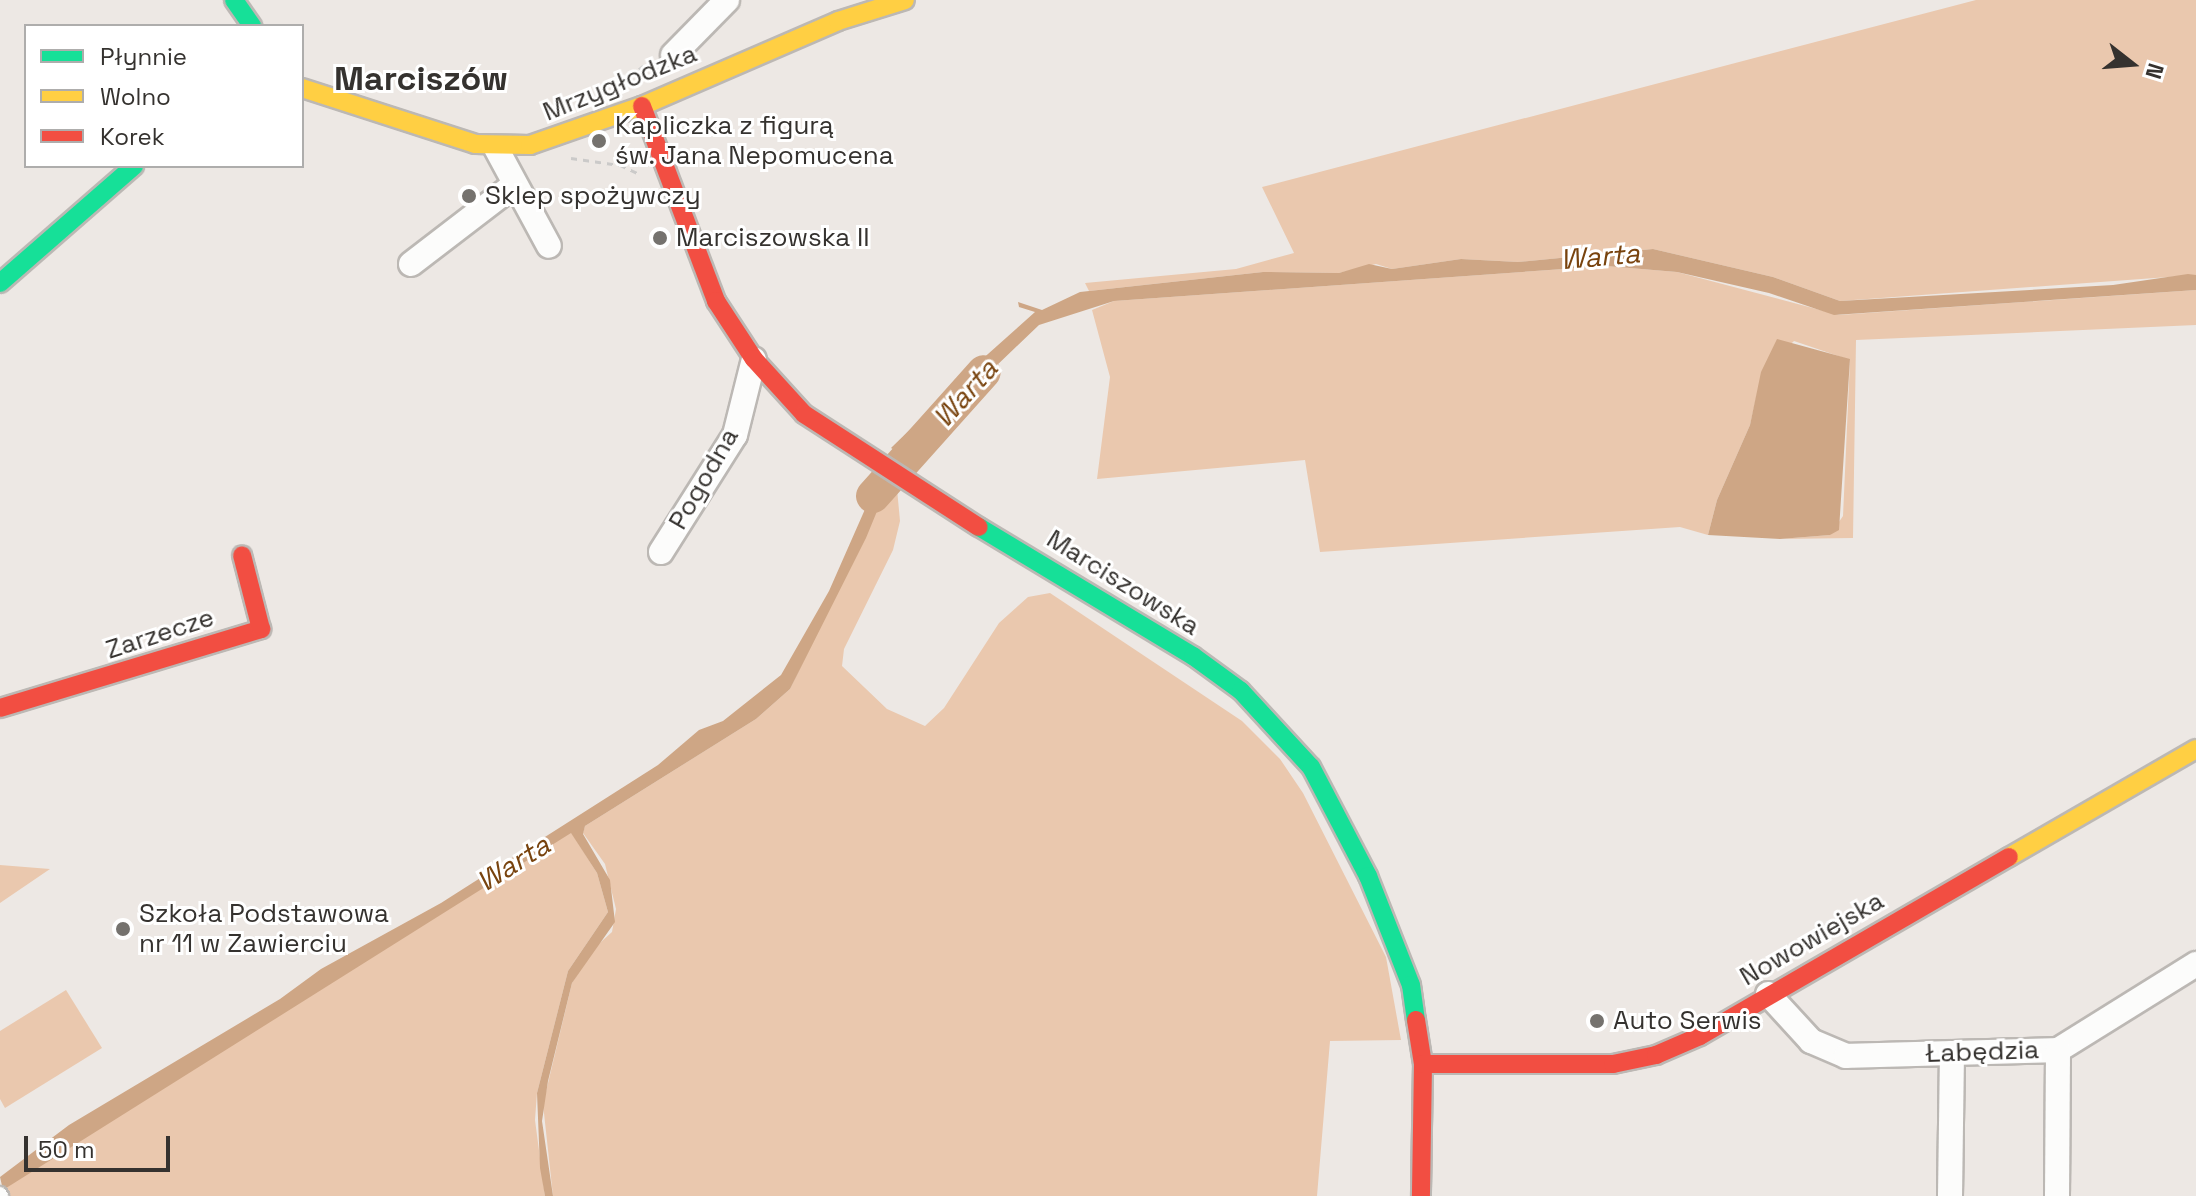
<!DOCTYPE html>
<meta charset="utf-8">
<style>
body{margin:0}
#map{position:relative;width:2196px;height:1196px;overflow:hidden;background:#ede8e4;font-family:"Space Grotesk",sans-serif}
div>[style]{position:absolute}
.green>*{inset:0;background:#eac8ae}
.water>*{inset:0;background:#cea685}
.river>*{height:34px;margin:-17px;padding:0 17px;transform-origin:17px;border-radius:17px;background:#cea685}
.path>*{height:3px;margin-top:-1.5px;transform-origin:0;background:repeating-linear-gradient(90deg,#cbcac9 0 6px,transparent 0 12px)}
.roads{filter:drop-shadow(2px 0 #bcb8b4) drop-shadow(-2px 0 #bcb8b4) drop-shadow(0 2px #bcb8b4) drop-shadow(0 -2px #bcb8b4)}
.lane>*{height:12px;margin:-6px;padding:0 6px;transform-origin:6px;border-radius:6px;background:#fcfcfb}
.street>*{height:24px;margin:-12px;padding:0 12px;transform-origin:12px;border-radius:12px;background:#fcfcfb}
.fast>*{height:18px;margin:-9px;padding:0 9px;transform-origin:9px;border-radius:9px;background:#16e098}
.slow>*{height:18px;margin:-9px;padding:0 9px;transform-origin:9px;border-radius:9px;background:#ffcf43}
.jam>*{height:18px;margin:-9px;padding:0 9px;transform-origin:9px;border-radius:9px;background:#f24e42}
.dots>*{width:22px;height:22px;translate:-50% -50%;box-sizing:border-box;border:4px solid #fff;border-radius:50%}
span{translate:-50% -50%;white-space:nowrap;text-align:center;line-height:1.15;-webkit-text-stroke:6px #fff;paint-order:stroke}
.street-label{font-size:26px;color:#35322f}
.poi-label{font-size:26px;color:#35322f}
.left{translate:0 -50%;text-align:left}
.water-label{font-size:28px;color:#78430e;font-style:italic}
.district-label{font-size:34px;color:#35322f;font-weight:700}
.legend{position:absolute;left:24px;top:24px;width:280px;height:144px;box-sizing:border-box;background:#fff;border:2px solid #aeadac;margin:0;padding:10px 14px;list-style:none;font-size:24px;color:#35322f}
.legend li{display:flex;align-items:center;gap:16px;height:40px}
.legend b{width:40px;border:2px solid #aeadac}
.north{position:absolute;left:2092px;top:24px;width:80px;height:80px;-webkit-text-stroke:6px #fff;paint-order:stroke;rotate:107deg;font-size:22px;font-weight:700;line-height:32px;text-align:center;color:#35322f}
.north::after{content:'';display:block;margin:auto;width:28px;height:36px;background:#35322f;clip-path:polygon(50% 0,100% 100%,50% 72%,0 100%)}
.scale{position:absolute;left:24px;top:1136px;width:146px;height:36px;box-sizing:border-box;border:4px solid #35322f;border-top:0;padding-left:10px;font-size:24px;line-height:28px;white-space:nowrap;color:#35322f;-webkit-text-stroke:6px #fff;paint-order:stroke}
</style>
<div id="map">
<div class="green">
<i style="clip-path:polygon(1976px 0,2196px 0,2196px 275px,1840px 301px,1773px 277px,1653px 249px,1518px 262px,1461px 259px,1392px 269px,1376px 264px,1339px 273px,1263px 272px,1089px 291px,1085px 283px,1236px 269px,1294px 253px,1262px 187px)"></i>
<i style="clip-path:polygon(1606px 266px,1677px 272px,1839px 315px,2196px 290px,2196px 325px,1856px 340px,1853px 538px,1780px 539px,1830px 535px,1843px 516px,1850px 360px,1794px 341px,1762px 372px,1750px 425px,1717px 500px,1708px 535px,1680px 527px,1320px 552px,1305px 460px,1097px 479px,1110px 377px,1092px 310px,1114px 301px)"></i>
<i style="clip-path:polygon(887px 487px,897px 489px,900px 521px,893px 550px,844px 649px,842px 666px,887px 709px,925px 726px,944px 708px,999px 623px,1028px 597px,1050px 593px,1242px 721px,1280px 759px,1303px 793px,1386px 957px,1401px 1040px,1330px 1041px,1317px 1196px,553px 1196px,543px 1104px,572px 983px,592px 950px,612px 932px,616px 909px,605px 864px,583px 833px,585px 826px,756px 719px,790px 689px)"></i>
<i style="clip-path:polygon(571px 832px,597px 873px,608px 912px,568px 971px,537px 1093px,535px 1120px,545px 1196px,5px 1196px,3px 1190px,37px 1165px)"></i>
<i style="clip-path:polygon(0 865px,50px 869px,0 903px)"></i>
<i style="clip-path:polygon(66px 990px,102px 1048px,5px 1108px,0 1099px,0 1031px)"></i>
</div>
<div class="water">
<i style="clip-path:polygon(1653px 249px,1773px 277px,1840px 301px,2113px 285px,2188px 274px,2196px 275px,2196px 290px,1834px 315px,1769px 293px,1677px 272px,1606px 266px,1114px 301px,1039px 325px,968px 393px,960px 413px,942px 395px,1035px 312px,1019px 307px,1018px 302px,1042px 310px,1080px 292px,1263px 272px,1339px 273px,1369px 264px,1392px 269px,1461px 259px,1518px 262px)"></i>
<i style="clip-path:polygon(1777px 339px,1850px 359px,1839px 530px,1830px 535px,1780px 539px,1708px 535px,1717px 500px,1750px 425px,1761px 372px)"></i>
<i style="clip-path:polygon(930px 410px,946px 427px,917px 463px,891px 448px)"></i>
<i style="clip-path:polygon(877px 482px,887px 487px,866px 538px,790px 689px,756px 719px,585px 826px,583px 834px,610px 880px,615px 922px,572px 983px,548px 1081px,542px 1121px,553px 1196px,545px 1196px,540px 1168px,537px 1093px,568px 971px,608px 912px,597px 873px,571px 833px,3px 1190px,0 1177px,69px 1125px,280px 999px,321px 969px,441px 903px,658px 765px,699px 730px,723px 721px,781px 675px,829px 591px)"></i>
</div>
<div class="river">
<i style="left:873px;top:496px;width:166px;rotate:-48.2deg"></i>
</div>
<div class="path">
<i style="left:621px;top:85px;width:40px;rotate:-41deg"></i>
<i style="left:571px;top:158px;width:49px;rotate:8.1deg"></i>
<i style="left:620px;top:165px;width:23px;rotate:25deg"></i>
</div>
<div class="roads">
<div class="lane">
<i style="left:0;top:1193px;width:4px;rotate:56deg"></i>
</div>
<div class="street">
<i style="left:673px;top:55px;width:77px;rotate:-45.5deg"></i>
<i style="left:496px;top:148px;width:111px;rotate:61.6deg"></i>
<i style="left:411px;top:264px;width:130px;rotate:-37.5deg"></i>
<i style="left:661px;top:552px;width:138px;rotate:-57.7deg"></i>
<i style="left:735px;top:435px;width:78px;rotate:-76deg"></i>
<i style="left:1768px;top:994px;width:64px;rotate:47.5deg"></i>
<i style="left:1811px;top:1041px;width:38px;rotate:23deg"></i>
<i style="left:1846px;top:1056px;width:212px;rotate:-1.6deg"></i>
<i style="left:2058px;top:1050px;width:163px;rotate:-31.9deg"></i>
<i style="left:1950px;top:1196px;width:143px;rotate:-89.2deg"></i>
<i style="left:2057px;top:1196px;width:146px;rotate:-89.6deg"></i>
</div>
<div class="fast">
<i style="left:234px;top:0;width:32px;rotate:55deg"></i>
<i style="left:0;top:283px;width:178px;rotate:-41.1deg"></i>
<i style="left:979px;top:527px;width:250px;rotate:31.1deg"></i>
<i style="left:1193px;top:656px;width:59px;rotate:36.1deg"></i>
<i style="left:1241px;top:691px;width:103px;rotate:47.4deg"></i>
<i style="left:1311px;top:767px;width:123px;rotate:62.4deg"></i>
<i style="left:1368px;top:876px;width:117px;rotate:68.5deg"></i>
<i style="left:1411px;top:985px;width:35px;rotate:82deg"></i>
</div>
<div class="slow">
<i style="left:302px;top:88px;width:182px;rotate:17.9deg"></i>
<i style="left:475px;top:144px;width:55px;rotate:1deg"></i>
<i style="left:530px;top:145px;width:119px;rotate:-19.2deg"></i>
<i style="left:642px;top:106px;width:214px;rotate:-23.4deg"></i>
<i style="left:838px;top:21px;width:70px;rotate:-17.4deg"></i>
<i style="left:2009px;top:857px;width:216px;rotate:-30deg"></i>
</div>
<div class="jam">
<i style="left:642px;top:106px;width:209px;rotate:69.2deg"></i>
<i style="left:716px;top:301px;width:69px;rotate:56.8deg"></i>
<i style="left:754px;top:359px;width:74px;rotate:47.7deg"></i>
<i style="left:804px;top:414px;width:208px;rotate:32.9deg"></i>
<i style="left:0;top:708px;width:273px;rotate:-16.8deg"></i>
<i style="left:261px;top:629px;width:76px;rotate:-104.4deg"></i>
<i style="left:1416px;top:1020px;width:45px;rotate:81deg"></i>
<i style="left:1423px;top:1064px;width:132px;rotate:90.9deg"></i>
<i style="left:1423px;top:1064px;width:190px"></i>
<i style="left:1613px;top:1064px;width:44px;rotate:-11.8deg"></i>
<i style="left:1656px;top:1055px;width:48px;rotate:-23.4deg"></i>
<i style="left:1700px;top:1036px;width:357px;rotate:-30.1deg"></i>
</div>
</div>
<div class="dots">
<i style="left:599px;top:141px;background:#75726e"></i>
<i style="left:469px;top:196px;background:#75726e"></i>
<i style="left:660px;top:238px;background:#75726e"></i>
<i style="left:123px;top:929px;background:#75726e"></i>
<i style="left:1597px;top:1021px;background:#75726e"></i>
</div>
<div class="street-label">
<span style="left:620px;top:83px;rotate:-22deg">Mrzygłodzka</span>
<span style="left:704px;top:479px;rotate:-60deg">Pogodna</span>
<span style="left:1123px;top:583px;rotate:32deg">Marciszowska</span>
<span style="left:160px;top:634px;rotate:-18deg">Zarzecze</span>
<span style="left:1812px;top:939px;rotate:-30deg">Nowowiejska</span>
<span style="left:1982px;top:1052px;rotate:-2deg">Łabędzia</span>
</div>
<div class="poi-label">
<span class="left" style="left:615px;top:141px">Kapliczka z figurą<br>św. Jana Nepomucena</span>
<span class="left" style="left:485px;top:196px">Sklep spożywczy</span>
<span class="left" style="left:676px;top:238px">Marciszowska II</span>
<span class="left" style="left:139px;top:929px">Szkoła Podstawowa<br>nr 11 w Zawierciu</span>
<span class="left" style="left:1613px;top:1021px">Auto Serwis</span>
</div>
<div class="water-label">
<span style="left:1600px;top:256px;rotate:-5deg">Warta</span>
<span style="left:965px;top:393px;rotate:-48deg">Warta</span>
<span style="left:513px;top:863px;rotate:-32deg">Warta</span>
</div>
<div class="district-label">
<span style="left:421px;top:79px">Marciszów</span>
</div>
<ul class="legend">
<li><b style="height:10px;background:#16e098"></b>Płynnie</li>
<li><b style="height:10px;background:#ffcf43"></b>Wolno</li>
<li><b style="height:10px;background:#f24e42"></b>Korek</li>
</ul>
<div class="north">N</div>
<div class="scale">50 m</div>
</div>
